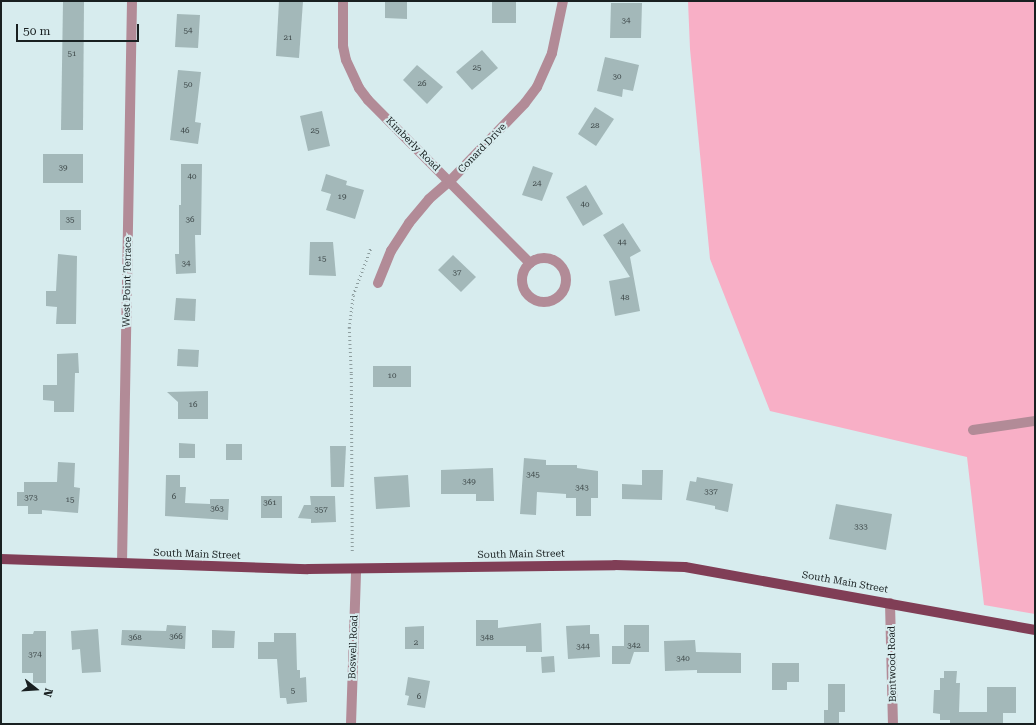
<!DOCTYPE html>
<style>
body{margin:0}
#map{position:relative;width:1036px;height:725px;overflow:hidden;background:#d7ecee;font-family:"Roboto Serif",serif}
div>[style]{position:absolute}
.green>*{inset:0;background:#f8afc6}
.building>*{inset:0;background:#a3b8b9}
.path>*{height:2.5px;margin-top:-1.25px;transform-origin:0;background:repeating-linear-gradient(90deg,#8e9e9f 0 1px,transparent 0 4px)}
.minor>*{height:10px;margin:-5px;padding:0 5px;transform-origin:5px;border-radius:5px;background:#b28b97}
.minor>.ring{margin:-5px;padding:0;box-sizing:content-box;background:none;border:10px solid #b28b97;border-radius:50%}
.major>*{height:10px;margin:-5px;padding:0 5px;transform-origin:5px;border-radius:5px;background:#803e56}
span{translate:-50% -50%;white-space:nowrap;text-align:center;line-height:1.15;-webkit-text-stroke:4px #d7ecee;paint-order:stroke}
.number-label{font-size:8px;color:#3c4647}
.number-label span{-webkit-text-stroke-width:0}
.street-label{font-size:10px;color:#192021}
.frame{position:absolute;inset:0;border:2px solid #192021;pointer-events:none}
.north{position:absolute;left:16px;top:669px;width:40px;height:40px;-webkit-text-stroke:3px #d7ecee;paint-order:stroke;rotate:107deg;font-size:11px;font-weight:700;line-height:16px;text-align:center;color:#192021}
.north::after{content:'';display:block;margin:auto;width:14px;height:18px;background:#192021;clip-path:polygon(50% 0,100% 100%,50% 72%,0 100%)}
.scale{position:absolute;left:16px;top:24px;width:123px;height:18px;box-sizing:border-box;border:2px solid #192021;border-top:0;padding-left:5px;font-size:12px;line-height:14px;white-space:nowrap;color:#192021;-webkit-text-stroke:3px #d7ecee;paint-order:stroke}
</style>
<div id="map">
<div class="green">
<i style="clip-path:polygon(688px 1px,1035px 1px,1035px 614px,984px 605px,967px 457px,770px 411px,710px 259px,690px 49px)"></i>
</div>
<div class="building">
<i style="clip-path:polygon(63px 1px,84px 1px,83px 130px,61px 130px)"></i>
<i style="clip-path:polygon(279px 1px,303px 1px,299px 58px,276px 56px)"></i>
<i style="clip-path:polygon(385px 1px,407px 1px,407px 19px,385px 18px)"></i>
<i style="clip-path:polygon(492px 1px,516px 1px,516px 23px,492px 23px)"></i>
<i style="clip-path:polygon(611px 3px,642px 3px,641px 38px,610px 38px)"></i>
<i style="clip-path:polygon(177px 14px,200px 15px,198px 48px,175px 47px)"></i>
<i style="clip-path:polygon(482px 50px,498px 68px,472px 90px,456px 72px)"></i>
<i style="clip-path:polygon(605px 57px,639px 65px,633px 91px,623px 89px,622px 97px,597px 91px)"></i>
<i style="clip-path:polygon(417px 65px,443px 87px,427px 104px,403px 80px)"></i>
<i style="clip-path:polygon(178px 70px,201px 72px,195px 122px,201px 123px,198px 144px,170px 140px)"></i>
<i style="clip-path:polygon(595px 107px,614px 119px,596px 146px,578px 134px)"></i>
<i style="clip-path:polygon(322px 111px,330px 146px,308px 151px,300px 116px)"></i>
<i style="clip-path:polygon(43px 154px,83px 154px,83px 183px,43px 183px)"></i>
<i style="clip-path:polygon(181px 164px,202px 164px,201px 235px,195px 235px,196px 273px,176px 274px,175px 254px,179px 254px,179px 205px,181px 205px)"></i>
<i style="clip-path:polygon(533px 166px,553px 173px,542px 201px,522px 195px)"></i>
<i style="clip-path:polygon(326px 174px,347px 181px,346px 185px,364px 190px,355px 219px,326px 210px,331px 194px,321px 191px)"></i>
<i style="clip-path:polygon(586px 185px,603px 214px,583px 226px,566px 197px)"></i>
<i style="clip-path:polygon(60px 210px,81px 210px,81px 230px,60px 230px)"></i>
<i style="clip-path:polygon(623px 223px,641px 251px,630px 257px,640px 311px,615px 316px,609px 281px,630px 277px,603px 235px)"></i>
<i style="clip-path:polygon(310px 242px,333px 242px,336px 276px,309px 275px)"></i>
<i style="clip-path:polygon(58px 254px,77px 256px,76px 324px,56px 324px,57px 307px,46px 306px,46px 291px,56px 291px)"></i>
<i style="clip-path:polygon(453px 255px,476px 277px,461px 292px,438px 270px)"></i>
<i style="clip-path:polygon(176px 298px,196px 299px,195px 321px,174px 320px)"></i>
<i style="clip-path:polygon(178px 349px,199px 350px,198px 367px,177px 366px)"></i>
<i style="clip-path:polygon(78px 353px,79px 373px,75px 373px,74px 412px,54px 412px,54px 401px,43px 400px,43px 385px,57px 385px,57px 354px)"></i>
<i style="clip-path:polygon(373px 366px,411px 366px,411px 387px,373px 387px)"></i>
<i style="clip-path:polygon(208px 391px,208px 419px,178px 419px,178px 402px,167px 392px)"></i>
<i style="clip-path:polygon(179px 443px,195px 444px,195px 458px,179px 458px)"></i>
<i style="clip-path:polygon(242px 444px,242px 460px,226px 460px,226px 444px)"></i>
<i style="clip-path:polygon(330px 446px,346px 446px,344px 487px,331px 487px)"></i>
<i style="clip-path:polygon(524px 458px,546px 460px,546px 465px,577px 465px,577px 468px,598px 471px,598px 498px,591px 498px,591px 516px,576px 516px,576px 498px,566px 498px,566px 494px,537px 492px,536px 515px,520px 514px)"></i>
<i style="clip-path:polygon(58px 462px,75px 463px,74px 487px,80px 488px,78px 513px,42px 510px,42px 514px,28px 514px,28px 506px,17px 506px,17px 492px,24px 492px,24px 482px,57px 482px)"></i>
<i style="clip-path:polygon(493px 468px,494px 501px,476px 501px,476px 494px,441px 494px,441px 470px)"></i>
<i style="clip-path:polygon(642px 470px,663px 470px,662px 500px,622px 499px,622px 484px,642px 485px)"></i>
<i style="clip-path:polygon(166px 475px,180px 475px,180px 487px,186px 487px,185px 503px,210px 504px,210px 499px,229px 499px,228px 520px,165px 516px)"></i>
<i style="clip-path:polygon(408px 475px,410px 507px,376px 509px,374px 477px)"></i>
<i style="clip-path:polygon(697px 477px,733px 484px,728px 512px,715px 509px,715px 506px,686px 500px,690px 481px,696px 482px)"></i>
<i style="clip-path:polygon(261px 496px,282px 496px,282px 518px,261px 518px)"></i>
<i style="clip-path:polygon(310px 496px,335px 496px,336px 522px,311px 523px,311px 519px,298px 518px,304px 505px,311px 505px)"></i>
<i style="clip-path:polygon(836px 504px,892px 514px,886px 550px,829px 539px)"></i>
<i style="clip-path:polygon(476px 620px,498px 620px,498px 628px,541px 623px,542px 652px,526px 652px,526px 646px,476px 646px)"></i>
<i style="clip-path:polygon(167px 625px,186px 626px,185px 649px,121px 645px,122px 630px,166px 631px)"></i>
<i style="clip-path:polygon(590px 625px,590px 634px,599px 634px,600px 657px,568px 659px,566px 626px)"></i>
<i style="clip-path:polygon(624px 625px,649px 625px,649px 652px,634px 652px,630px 664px,612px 664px,612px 646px,624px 646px)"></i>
<i style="clip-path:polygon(424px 626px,424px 649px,405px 649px,405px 627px)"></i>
<i style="clip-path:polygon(98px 629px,101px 672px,82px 673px,80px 649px,72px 650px,71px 631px)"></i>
<i style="clip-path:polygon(212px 630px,235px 631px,234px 648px,212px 648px)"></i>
<i style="clip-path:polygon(34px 631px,46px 631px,46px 683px,33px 683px,33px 673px,22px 673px,22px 634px,33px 634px)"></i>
<i style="clip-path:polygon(274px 633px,296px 633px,297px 670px,300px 670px,300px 678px,306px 677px,307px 702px,287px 704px,286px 698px,280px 698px,277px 659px,258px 659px,258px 642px,274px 642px)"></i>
<i style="clip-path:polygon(695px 640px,696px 652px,741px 653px,741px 673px,697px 673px,697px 670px,665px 671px,664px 641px)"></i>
<i style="clip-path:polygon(554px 656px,555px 672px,542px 673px,541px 657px)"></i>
<i style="clip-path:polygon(772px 663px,799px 663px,799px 682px,787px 682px,787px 690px,772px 690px)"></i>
<i style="clip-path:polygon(944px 671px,957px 671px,956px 683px,960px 683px,959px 712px,987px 712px,987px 687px,1016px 687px,1016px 713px,1003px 713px,1003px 724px,950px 724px,950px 720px,940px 720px,940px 714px,933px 713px,934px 690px,940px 690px,940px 678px,944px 678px)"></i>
<i style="clip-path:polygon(408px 677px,430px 681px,425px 708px,407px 705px,409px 696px,405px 695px)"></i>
<i style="clip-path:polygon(828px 684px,845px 684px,845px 712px,839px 712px,839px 724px,824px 724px,824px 710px,828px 710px)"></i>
</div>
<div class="path">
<i style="left:352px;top:551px;width:178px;rotate:-90.3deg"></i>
<i style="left:351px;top:373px;width:45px;rotate:-92.5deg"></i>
<i style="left:349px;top:328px;width:33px;rotate:-83deg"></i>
<i style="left:353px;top:295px;width:51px;rotate:-69.4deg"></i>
</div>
<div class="minor">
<i style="left:343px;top:1px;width:45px;rotate:90deg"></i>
<i style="left:343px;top:46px;width:14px;rotate:78deg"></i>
<i style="left:346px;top:60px;width:31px;rotate:65deg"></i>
<i style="left:359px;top:88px;width:15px;rotate:53deg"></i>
<i style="left:368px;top:100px;width:230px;rotate:45.2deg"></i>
<i class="ring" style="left:522px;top:258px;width:34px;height:34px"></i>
<i style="left:378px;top:283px;width:35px;rotate:-68deg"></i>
<i style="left:391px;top:251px;width:33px;rotate:-57deg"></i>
<i style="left:409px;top:223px;width:31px;rotate:-50deg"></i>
<i style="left:429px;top:199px;width:28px;rotate:-41deg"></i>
<i style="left:450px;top:181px;width:108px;rotate:-46.1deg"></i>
<i style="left:525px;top:103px;width:20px;rotate:-53deg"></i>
<i style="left:537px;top:87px;width:37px;rotate:-66deg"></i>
<i style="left:552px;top:53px;width:53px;rotate:-78.1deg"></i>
<i style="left:973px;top:430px;width:63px;rotate:-8.3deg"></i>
<i style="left:122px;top:563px;width:562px;rotate:-88.98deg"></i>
<i style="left:890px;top:603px;width:121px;rotate:88.6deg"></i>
<i style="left:351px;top:724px;width:154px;rotate:-88.1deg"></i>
</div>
<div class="major">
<i style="left:1px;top:559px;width:307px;rotate:1.9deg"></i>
<i style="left:308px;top:569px;width:307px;rotate:-0.7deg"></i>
<i style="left:615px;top:565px;width:70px;rotate:1.6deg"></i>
<i style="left:685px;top:567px;width:356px;rotate:10.2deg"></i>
</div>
<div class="number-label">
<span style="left:626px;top:21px">34</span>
<span style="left:188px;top:31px">54</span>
<span style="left:288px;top:38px">21</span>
<span style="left:72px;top:54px">51</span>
<span style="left:477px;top:68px">25</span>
<span style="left:617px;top:77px">30</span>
<span style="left:422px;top:84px">26</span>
<span style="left:188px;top:85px">50</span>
<span style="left:595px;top:126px">28</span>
<span style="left:185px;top:131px">46</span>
<span style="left:315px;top:131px">25</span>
<span style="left:63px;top:168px">39</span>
<span style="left:192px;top:177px">40</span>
<span style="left:537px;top:184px">24</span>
<span style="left:342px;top:197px">19</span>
<span style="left:585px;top:205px">40</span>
<span style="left:70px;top:220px">35</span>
<span style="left:190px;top:220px">36</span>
<span style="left:622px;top:243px">44</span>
<span style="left:322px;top:259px">15</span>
<span style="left:186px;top:264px">34</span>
<span style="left:457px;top:273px">37</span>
<span style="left:625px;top:298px">48</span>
<span style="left:392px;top:376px">10</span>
<span style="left:193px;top:405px">16</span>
<span style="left:533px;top:475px">345</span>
<span style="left:469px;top:482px">349</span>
<span style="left:582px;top:488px">343</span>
<span style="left:711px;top:492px">337</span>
<span style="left:174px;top:497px">6</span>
<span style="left:31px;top:498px">373</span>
<span style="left:70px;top:500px">15</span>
<span style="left:270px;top:503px">361</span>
<span style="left:217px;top:509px">363</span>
<span style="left:321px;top:510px">357</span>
<span style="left:861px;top:527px">333</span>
<span style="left:176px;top:637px">366</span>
<span style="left:135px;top:638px">368</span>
<span style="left:487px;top:638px">348</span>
<span style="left:416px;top:643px">2</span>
<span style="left:634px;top:646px">342</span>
<span style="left:583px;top:647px">344</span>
<span style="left:35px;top:655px">374</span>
<span style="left:683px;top:659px">340</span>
<span style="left:293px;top:691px">5</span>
<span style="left:419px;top:697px">6</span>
</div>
<div class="street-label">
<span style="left:413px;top:144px;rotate:45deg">Kimberly Road</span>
<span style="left:482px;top:148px;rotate:-46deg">Conard Drive</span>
<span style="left:127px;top:282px;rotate:-89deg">West Point Terrace</span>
<span style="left:197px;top:554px;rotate:2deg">South Main Street</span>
<span style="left:521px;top:554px;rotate:-1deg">South Main Street</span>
<span style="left:845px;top:582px;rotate:10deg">South Main Street</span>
<span style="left:353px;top:647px;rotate:-88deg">Boswell Road</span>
<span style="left:892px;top:664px;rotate:-91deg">Bentwood Road</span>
</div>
<div class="frame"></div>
<div class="north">N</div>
<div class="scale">50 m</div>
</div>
